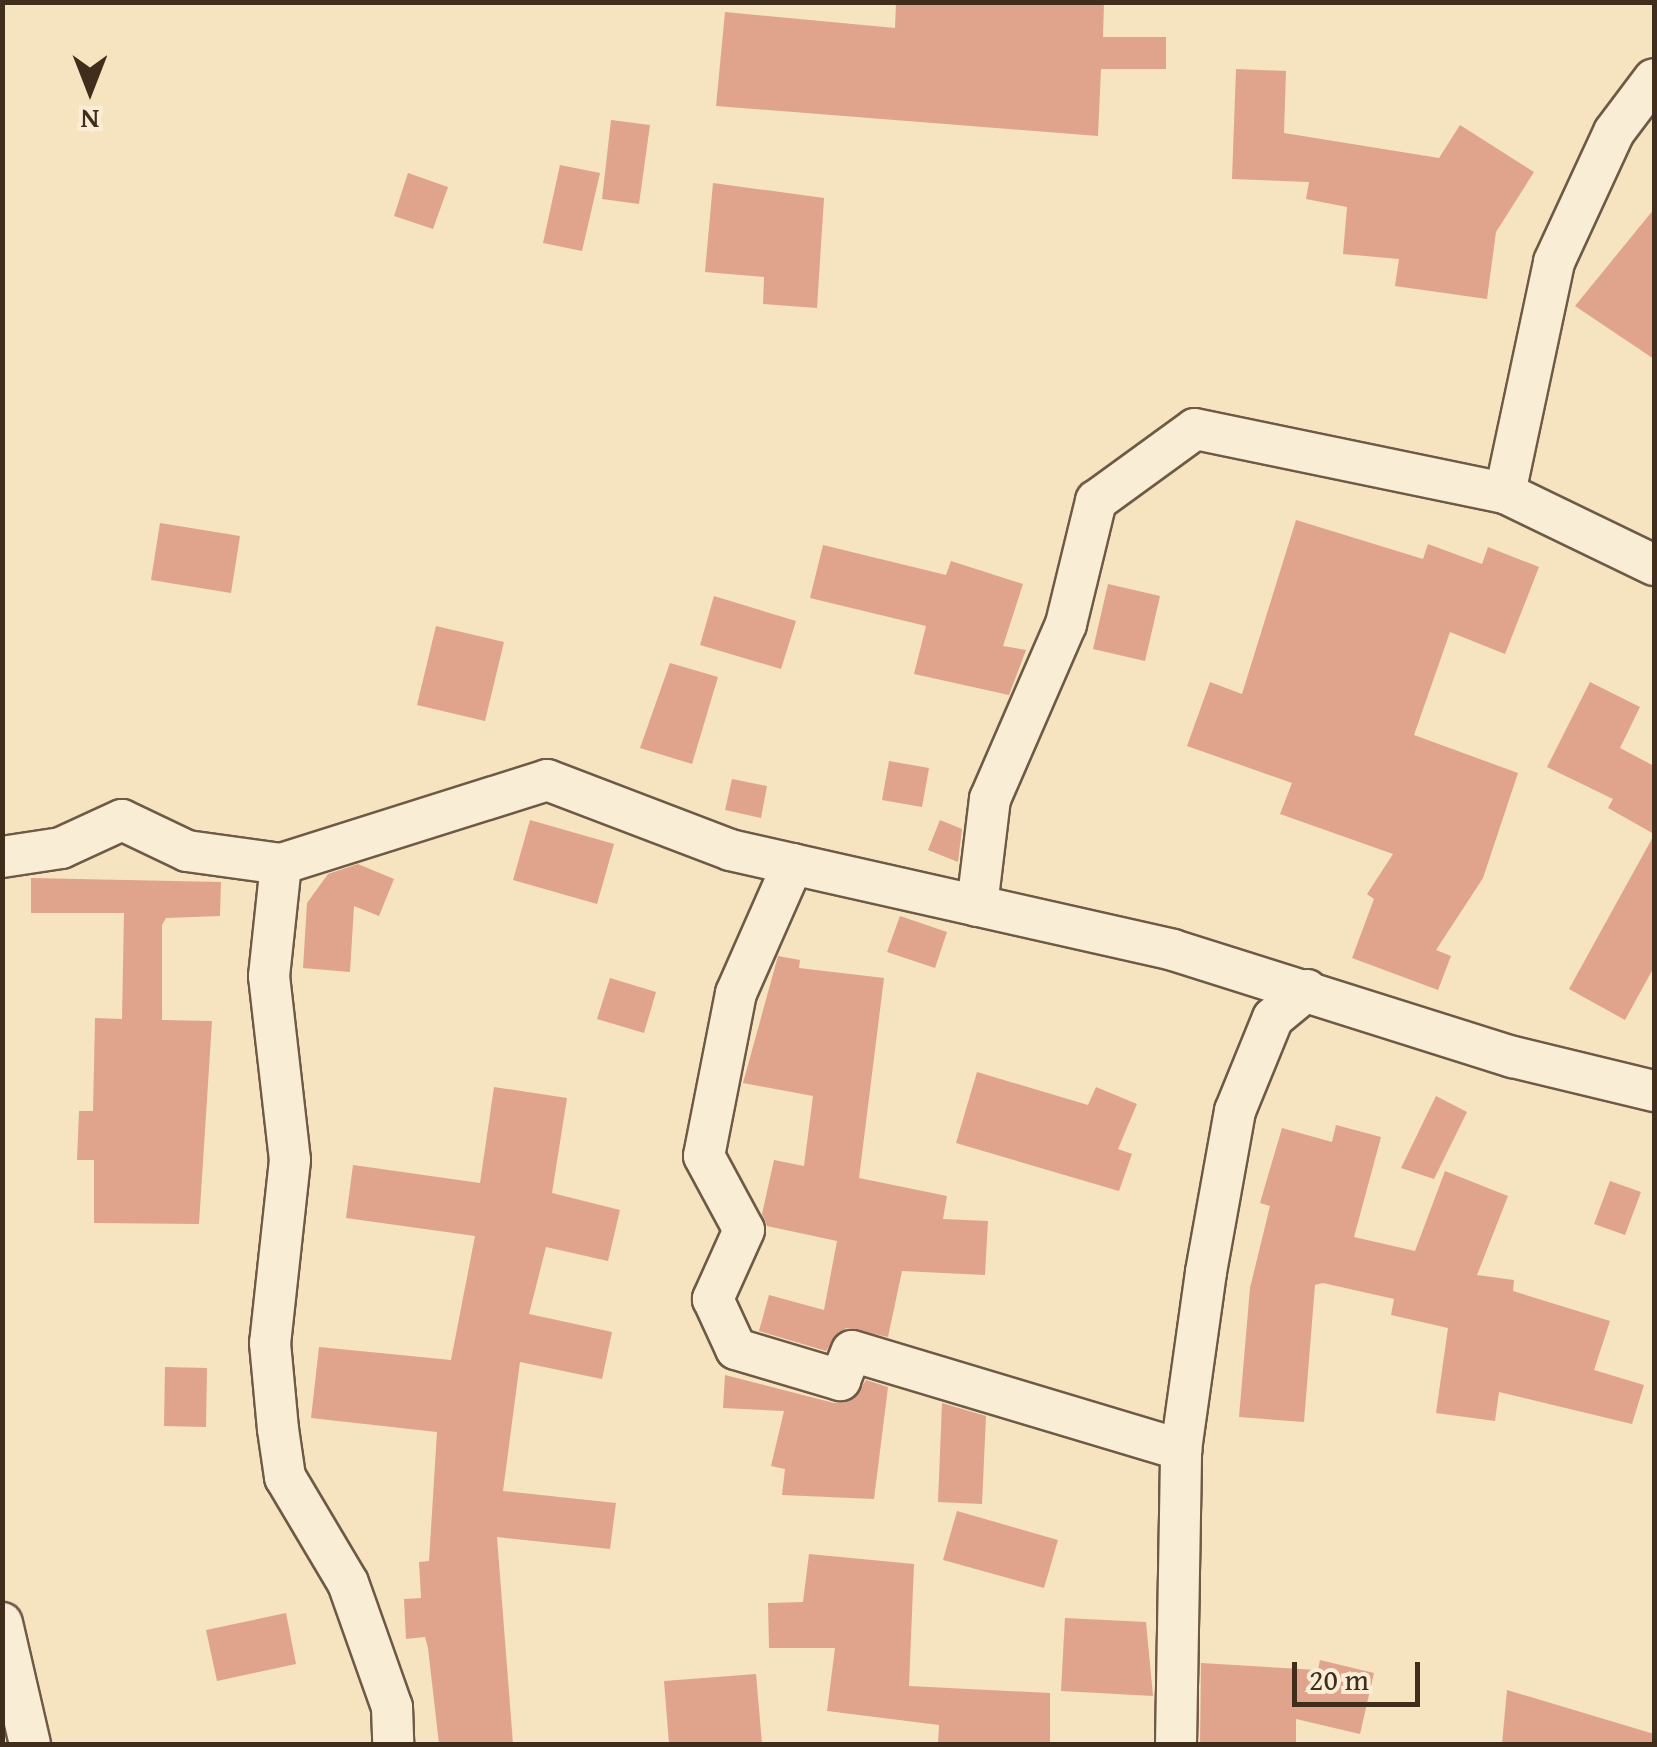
<!DOCTYPE html>
<style>
body{margin:0}
#map{position:relative;width:1657px;height:1747px;overflow:hidden;background:#f6e3c0;font-family:"Gentium Book Plus",serif}
div>[style]{position:absolute}
.building>*{inset:0;background:#e0a48c}
.roads{filter:drop-shadow(2px 0 #6e5a45) drop-shadow(-2px 0 #6e5a45) drop-shadow(0 2px #6e5a45) drop-shadow(0 -2px #6e5a45)}
.street>*{height:40px;margin:-20px;padding:0 20px;transform-origin:20px;border-radius:20px;background:#f9edd6}
span{translate:-50% -50%;white-space:nowrap;text-align:center;line-height:1.15;-webkit-text-stroke:8px #f9edd6;paint-order:stroke}
.frame{position:absolute;inset:0;border:5px solid #402d1c;pointer-events:none}
.north{position:absolute;left:40px;top:40px;width:100px;height:100px;-webkit-text-stroke:8px #f9edd6;paint-order:stroke;rotate:180deg;font-size:28px;font-weight:700;line-height:40px;text-align:center;color:#402d1c}
.north::after{content:'';display:block;margin:auto;width:35px;height:45px;background:#402d1c;clip-path:polygon(50% 0,100% 100%,50% 72%,0 100%)}
.scale{position:absolute;left:1292px;top:1662px;width:128px;height:45px;box-sizing:border-box;border:5px solid #402d1c;border-top:0;padding-left:12px;font-size:30px;line-height:35px;white-space:nowrap;color:#402d1c;-webkit-text-stroke:8px #f9edd6;paint-order:stroke}
</style>
<div id="map">
<div class="building">
<i style="clip-path:polygon(896px 2px,1104px 2px,1103px 37px,1166px 37px,1166px 69px,1101px 69px,1098px 136px,716px 106px,725px 12px,895px 28px)"></i>
<i style="clip-path:polygon(1236px 69px,1286px 71px,1284px 133px,1439px 158px,1460px 125px,1534px 172px,1496px 232px,1487px 299px,1395px 286px,1399px 259px,1343px 254px,1347px 207px,1306px 199px,1309px 182px,1232px 179px)"></i>
<i style="clip-path:polygon(611px 120px,650px 125px,639px 204px,602px 199px)"></i>
<i style="clip-path:polygon(560px 165px,600px 173px,582px 251px,543px 243px)"></i>
<i style="clip-path:polygon(408px 173px,448px 187px,433px 229px,394px 216px)"></i>
<i style="clip-path:polygon(713px 183px,824px 198px,817px 308px,763px 304px,764px 277px,705px 272px)"></i>
<i style="clip-path:polygon(1654px 209px,1654px 359px,1575px 306px)"></i>
<i style="clip-path:polygon(1296px 520px,1423px 559px,1428px 544px,1482px 564px,1488px 547px,1539px 567px,1505px 654px,1450px 632px,1414px 735px,1518px 773px,1483px 878px,1436px 950px,1451px 956px,1438px 990px,1352px 958px,1374px 899px,1367px 894px,1393px 854px,1280px 814px,1292px 783px,1187px 746px,1210px 682px,1242px 694px)"></i>
<i style="clip-path:polygon(160px 523px,240px 536px,231px 593px,151px 580px)"></i>
<i style="clip-path:polygon(823px 545px,946px 575px,951px 561px,1023px 584px,1003px 646px,1026px 650px,1009px 695px,914px 674px,926px 626px,810px 598px)"></i>
<i style="clip-path:polygon(1108px 584px,1160px 596px,1145px 661px,1093px 649px)"></i>
<i style="clip-path:polygon(714px 596px,796px 621px,781px 669px,700px 645px)"></i>
<i style="clip-path:polygon(436px 626px,504px 642px,485px 721px,417px 705px)"></i>
<i style="clip-path:polygon(670px 663px,718px 677px,692px 764px,640px 748px)"></i>
<i style="clip-path:polygon(1590px 682px,1640px 707px,1620px 748px,1654px 766px,1654px 834px,1608px 808px,1613px 799px,1547px 767px)"></i>
<i style="clip-path:polygon(889px 761px,929px 768px,922px 807px,882px 800px)"></i>
<i style="clip-path:polygon(732px 779px,767px 786px,761px 818px,725px 810px)"></i>
<i style="clip-path:polygon(530px 820px,614px 844px,597px 904px,513px 880px)"></i>
<i style="clip-path:polygon(940px 820px,962px 829px,958px 862px,928px 850px)"></i>
<i style="clip-path:polygon(1654px 835px,1654px 967px,1625px 1020px,1569px 989px)"></i>
<i style="clip-path:polygon(358px 864px,394px 879px,379px 916px,354px 906px,350px 972px,303px 968px,307px 903px,328px 874px)"></i>
<i style="clip-path:polygon(31px 878px,221px 882px,220px 916px,166px 918px,162px 925px,162px 1020px,212px 1021px,199px 1224px,94px 1223px,94px 1160px,77px 1160px,79px 1111px,93px 1111px,95px 1018px,122px 1019px,124px 913px,31px 913px)"></i>
<i style="clip-path:polygon(900px 916px,947px 932px,935px 968px,887px 952px)"></i>
<i style="clip-path:polygon(778px 956px,800px 960px,799px 968px,884px 978px,859px 1178px,947px 1196px,943px 1219px,988px 1221px,985px 1275px,902px 1271px,888px 1337px,846px 1328px,826px 1351px,759px 1331px,769px 1295px,824px 1310px,837px 1241px,767px 1226px,762px 1214px,774px 1160px,804px 1166px,813px 1096px,743px 1083px)"></i>
<i style="clip-path:polygon(610px 978px,656px 992px,644px 1033px,597px 1019px)"></i>
<i style="clip-path:polygon(977px 1072px,1088px 1105px,1096px 1087px,1137px 1104px,1118px 1149px,1132px 1154px,1119px 1191px,956px 1143px)"></i>
<i style="clip-path:polygon(494px 1087px,567px 1098px,552px 1193px,620px 1210px,608px 1261px,546px 1247px,529px 1314px,612px 1332px,602px 1379px,520px 1362px,503px 1491px,616px 1503px,610px 1549px,497px 1537px,513px 1744px,439px 1744px,428px 1648px,425px 1637px,406px 1639px,404px 1599px,421px 1598px,419px 1562px,429px 1561px,437px 1432px,311px 1418px,319px 1347px,451px 1360px,475px 1236px,346px 1218px,353px 1165px,480px 1183px)"></i>
<i style="clip-path:polygon(1436px 1096px,1467px 1112px,1434px 1179px,1401px 1168px)"></i>
<i style="clip-path:polygon(1336px 1125px,1381px 1137px,1354px 1237px,1415px 1251px,1445px 1171px,1508px 1196px,1477px 1275px,1514px 1280px,1513px 1291px,1610px 1321px,1594px 1370px,1644px 1385px,1632px 1424px,1499px 1392px,1495px 1421px,1436px 1413px,1448px 1328px,1391px 1315px,1394px 1299px,1323px 1283px,1315px 1285px,1304px 1422px,1239px 1417px,1250px 1288px,1270px 1206px,1260px 1203px,1282px 1128px,1332px 1142px)"></i>
<i style="clip-path:polygon(1610px 1181px,1641px 1192px,1625px 1235px,1594px 1224px)"></i>
<i style="clip-path:polygon(165px 1367px,207px 1368px,206px 1427px,164px 1426px)"></i>
<i style="clip-path:polygon(725px 1375px,834px 1403px,854px 1399px,866px 1380px,888px 1387px,874px 1499px,782px 1495px,785px 1469px,771px 1466px,784px 1411px,723px 1408px)"></i>
<i style="clip-path:polygon(942px 1403px,986px 1416px,982px 1504px,938px 1502px)"></i>
<i style="clip-path:polygon(957px 1511px,1058px 1540px,1044px 1588px,943px 1560px)"></i>
<i style="clip-path:polygon(809px 1554px,914px 1564px,909px 1686px,1050px 1693px,1050px 1744px,938px 1744px,939px 1725px,827px 1711px,835px 1648px,769px 1648px,768px 1603px,803px 1602px)"></i>
<i style="clip-path:polygon(286px 1613px,296px 1664px,217px 1681px,206px 1630px)"></i>
<i style="clip-path:polygon(1065px 1618px,1146px 1622px,1153px 1696px,1061px 1691px)"></i>
<i style="clip-path:polygon(1320px 1660px,1374px 1673px,1360px 1734px,1296px 1719px,1296px 1744px,1200px 1744px,1201px 1663px,1318px 1670px)"></i>
<i style="clip-path:polygon(756px 1674px,762px 1744px,669px 1744px,664px 1681px)"></i>
<i style="clip-path:polygon(1507px 1690px,1654px 1734px,1654px 1744px,1502px 1744px)"></i>
</div>
<div class="roads">
<div class="street">
<i style="left:1505px;top:493px;width:165px;rotate:25.8deg"></i>
<i style="left:2px;top:857px;width:60px;rotate:-8.7deg"></i>
<i style="left:61px;top:848px;width:67px;rotate:-24.7deg"></i>
<i style="left:122px;top:820px;width:72px;rotate:25.5deg"></i>
<i style="left:187px;top:851px;width:95px;rotate:7.9deg"></i>
<i style="left:281px;top:864px;width:279px;rotate:-17.5deg"></i>
<i style="left:547px;top:780px;width:196px;rotate:20.9deg"></i>
<i style="left:730px;top:850px;width:454px;rotate:12.7deg"></i>
<i style="left:1173px;top:950px;width:356px;rotate:17.5deg"></i>
<i style="left:1513px;top:1057px;width:145px;rotate:13.6deg"></i>
<i style="left:281px;top:864px;width:113px;rotate:96.1deg"></i>
<i style="left:269px;top:976px;width:185px;rotate:83.5deg"></i>
<i style="left:290px;top:1160px;width:184px;rotate:96.2deg"></i>
<i style="left:270px;top:1343px;width:86px;rotate:84.7deg"></i>
<i style="left:278px;top:1429px;width:49px;rotate:81.7deg"></i>
<i style="left:285px;top:1477px;width:123px;rotate:59.3deg"></i>
<i style="left:348px;top:1583px;width:132px;rotate:70.5deg"></i>
<i style="left:392px;top:1707px;width:37px;rotate:88deg"></i>
<i style="left:793px;top:864px;width:141px;rotate:113.8deg"></i>
<i style="left:736px;top:993px;width:166px;rotate:101.1deg"></i>
<i style="left:704px;top:1156px;width:84px;rotate:61.6deg"></i>
<i style="left:744px;top:1230px;width:76px;rotate:114.2deg"></i>
<i style="left:713px;top:1299px;width:55px;rotate:65.3deg"></i>
<i style="left:736px;top:1349px;width:109px;rotate:16.6deg"></i>
<i style="left:840px;top:1380px;width:31px;rotate:-68deg"></i>
<i style="left:852px;top:1351px;width:344px;rotate:16.7deg"></i>
<i style="left:977px;top:906px;width:108px;rotate:-83.1deg"></i>
<i style="left:990px;top:799px;width:191px;rotate:-66.5deg"></i>
<i style="left:1066px;top:624px;width:127px;rotate:-76.3deg"></i>
<i style="left:1096px;top:501px;width:122px;rotate:-36deg"></i>
<i style="left:1195px;top:429px;width:317px;rotate:11.7deg"></i>
<i style="left:1505px;top:493px;width:236px;rotate:-78deg"></i>
<i style="left:1554px;top:262px;width:143px;rotate:-65.2deg"></i>
<i style="left:1614px;top:132px;width:66px;rotate:-53deg"></i>
<i style="left:2px;top:1623px;width:124px;rotate:77deg"></i>
<i style="left:1176px;top:1744px;width:294px;rotate:-89deg"></i>
<i style="left:1181px;top:1450px;width:180px;rotate:-82deg"></i>
<i style="left:1206px;top:1272px;width:164px;rotate:-79.8deg"></i>
<i style="left:1235px;top:1111px;width:100px;rotate:-67.8deg"></i>
<i style="left:1273px;top:1018px;width:44px;rotate:-39.5deg"></i>
</div>
</div>
<div class="frame"></div>
<div class="north">N</div>
<div class="scale">20 m</div>
</div>
